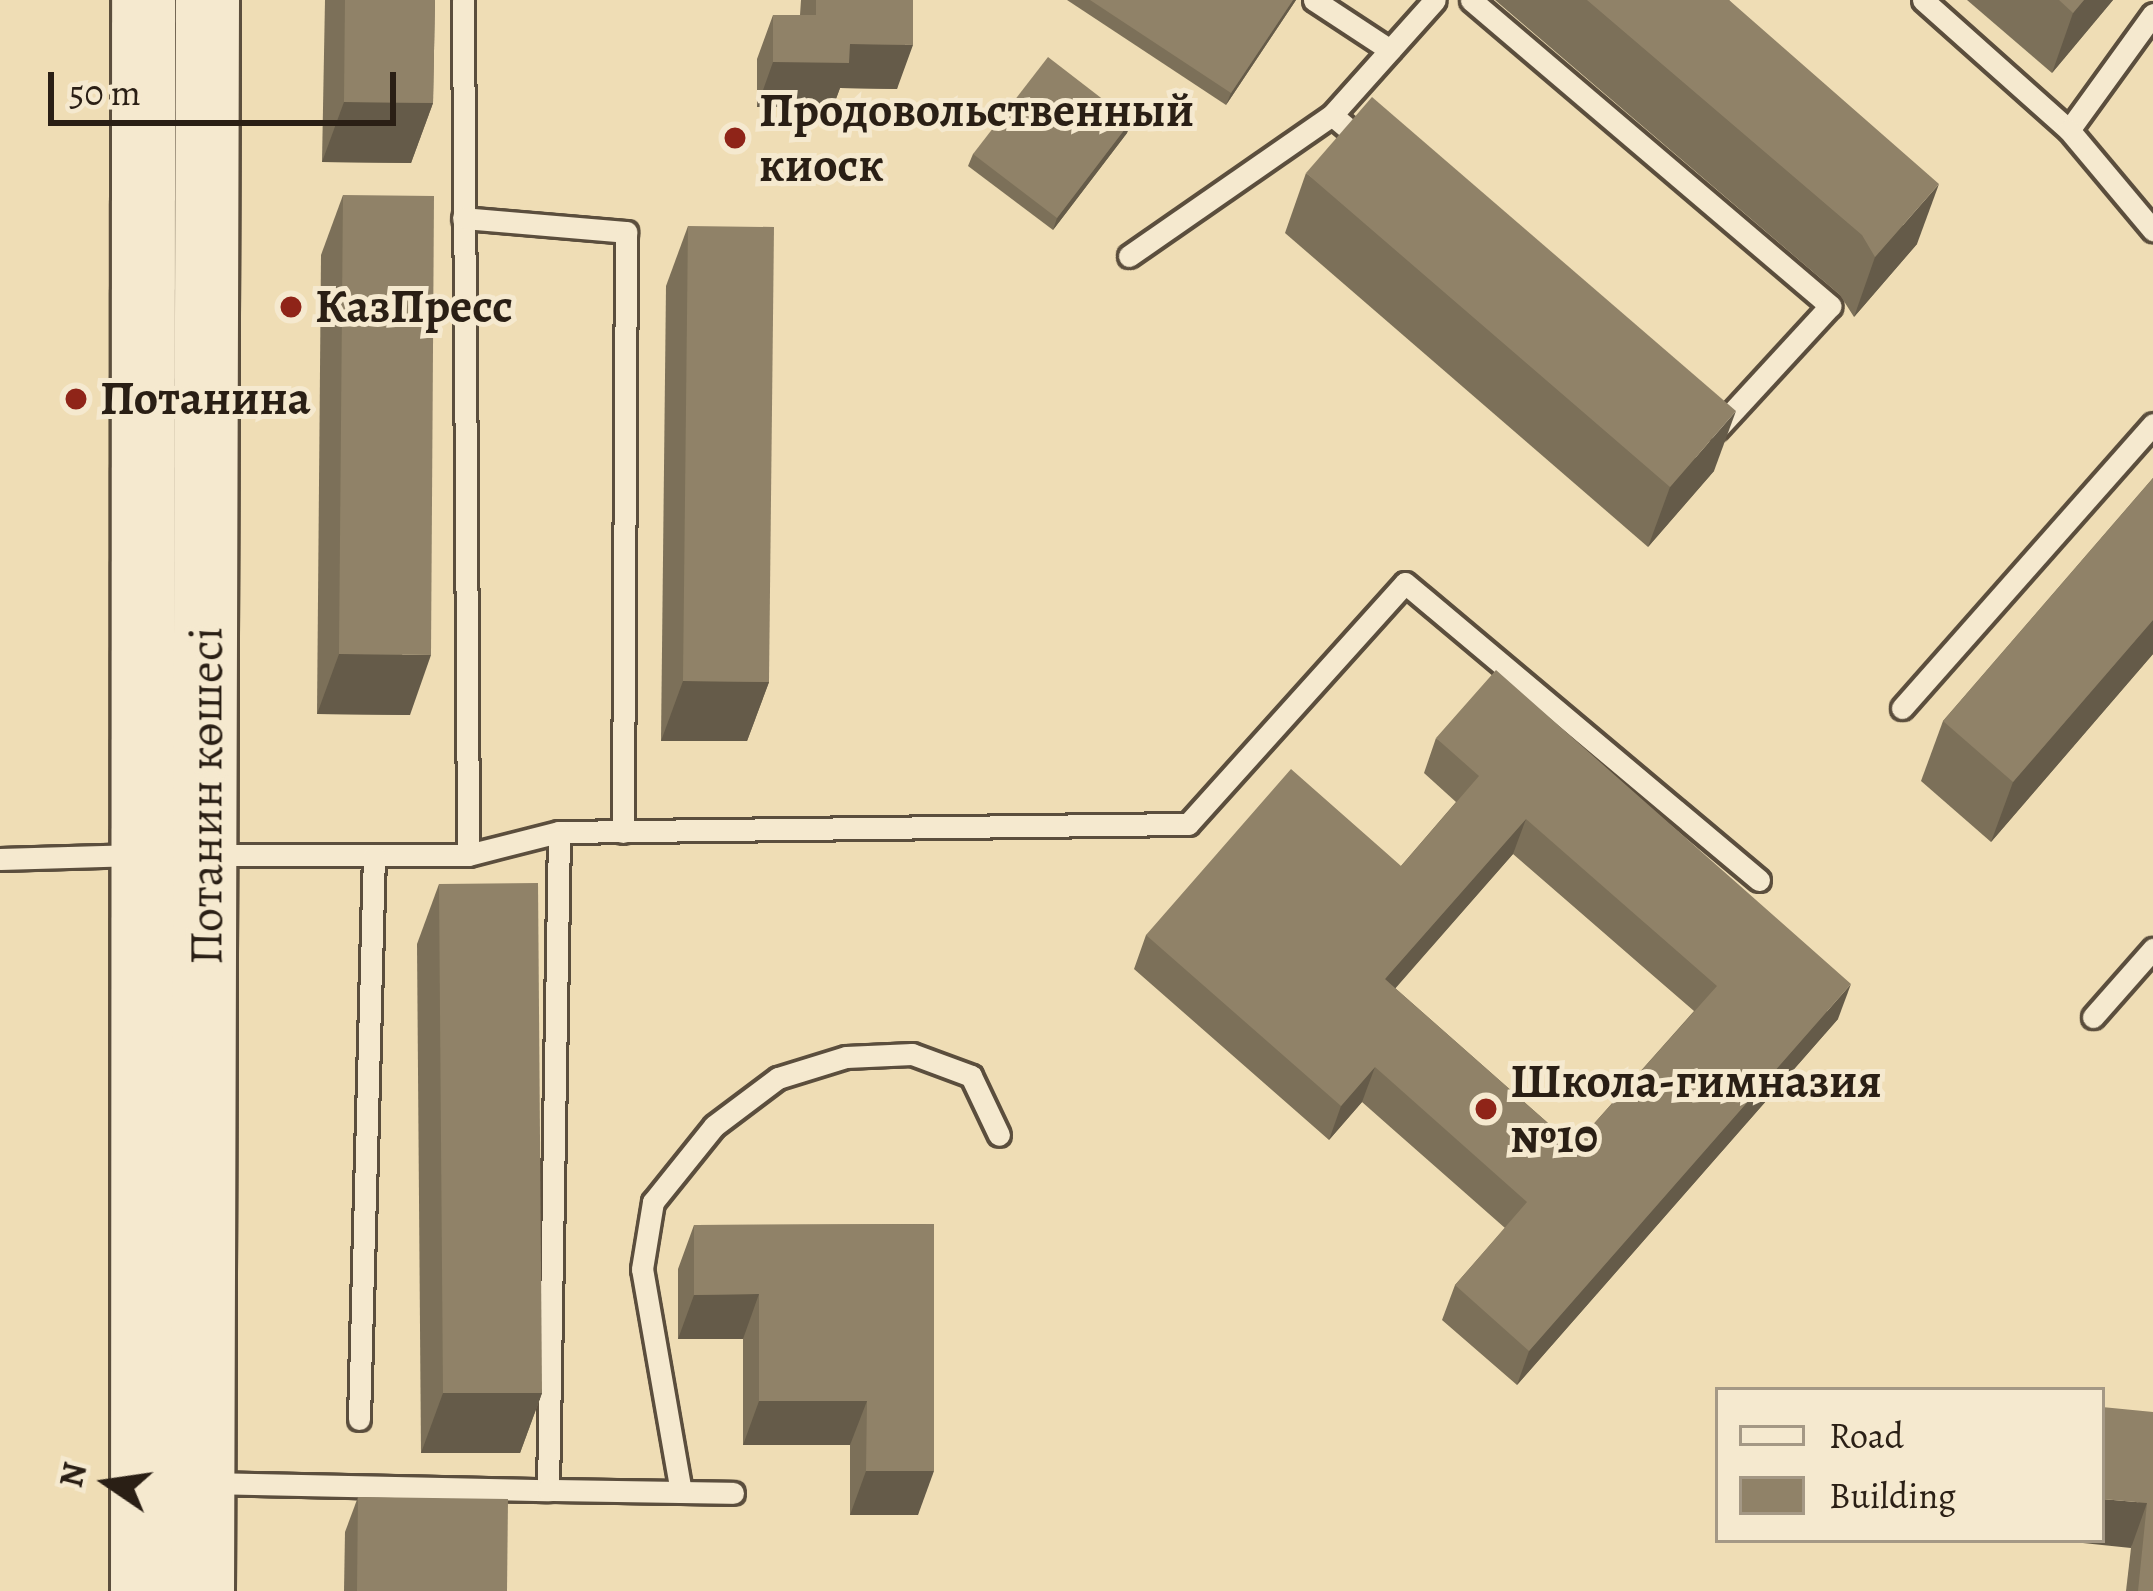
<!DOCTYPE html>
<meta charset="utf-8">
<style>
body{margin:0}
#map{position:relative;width:2153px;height:1591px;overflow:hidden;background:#efddb5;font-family:Alegreya,serif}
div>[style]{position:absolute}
.roads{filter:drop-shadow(3px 0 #5b4e3d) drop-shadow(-3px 0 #5b4e3d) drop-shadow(0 3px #5b4e3d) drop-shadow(0 -3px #5b4e3d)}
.lane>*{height:21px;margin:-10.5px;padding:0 10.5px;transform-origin:10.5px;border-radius:10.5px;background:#f5e9cf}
.secondary>*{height:63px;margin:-31.5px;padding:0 31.5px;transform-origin:31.5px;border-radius:31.5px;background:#f5e9cf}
.wall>*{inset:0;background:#7c7059}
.shaded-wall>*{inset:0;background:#655b49}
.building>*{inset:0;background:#908268}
.dots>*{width:33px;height:33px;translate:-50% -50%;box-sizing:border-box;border:6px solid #f5e9cf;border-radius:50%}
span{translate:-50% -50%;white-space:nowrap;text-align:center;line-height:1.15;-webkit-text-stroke:10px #f5e9cf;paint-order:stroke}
.poi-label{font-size:48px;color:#2a1f15;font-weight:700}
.left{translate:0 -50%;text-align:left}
.street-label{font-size:48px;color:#2a1f15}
.legend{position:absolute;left:1715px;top:1387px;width:390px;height:156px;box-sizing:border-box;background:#f5e9cf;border:3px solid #a49885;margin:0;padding:15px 21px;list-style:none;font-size:36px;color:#2a1f15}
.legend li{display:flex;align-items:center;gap:24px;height:60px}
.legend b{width:60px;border:3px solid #a49885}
.north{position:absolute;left:48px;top:1423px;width:120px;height:120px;-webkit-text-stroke:9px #f5e9cf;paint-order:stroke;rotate:283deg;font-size:33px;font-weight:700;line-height:48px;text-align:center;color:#2a1f15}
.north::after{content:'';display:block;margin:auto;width:42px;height:54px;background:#2a1f15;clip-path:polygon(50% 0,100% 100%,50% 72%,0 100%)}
.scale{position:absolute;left:48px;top:72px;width:348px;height:54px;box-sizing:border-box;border:6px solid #2a1f15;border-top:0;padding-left:15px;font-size:36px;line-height:42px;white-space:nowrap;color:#2a1f15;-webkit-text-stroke:9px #f5e9cf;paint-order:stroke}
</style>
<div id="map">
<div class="roads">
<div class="lane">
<i style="left:463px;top:0;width:855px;rotate:89.66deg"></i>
<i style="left:1314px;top:0;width:91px;rotate:33.3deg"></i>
<i style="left:1471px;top:0;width:472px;rotate:40.4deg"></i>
<i style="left:1830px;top:306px;width:167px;rotate:132.6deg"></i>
<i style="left:1923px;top:0;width:195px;rotate:41.7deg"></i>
<i style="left:2153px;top:14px;width:143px;rotate:125.9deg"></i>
<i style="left:2069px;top:130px;width:131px;rotate:50deg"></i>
<i style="left:1365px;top:143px;width:43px;rotate:-139.7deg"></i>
<i style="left:1332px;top:115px;width:154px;rotate:-48.2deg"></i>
<i style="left:463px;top:218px;width:164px;rotate:4.9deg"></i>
<i style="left:626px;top:232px;width:600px;rotate:90.29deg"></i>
<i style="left:1129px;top:256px;width:247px;rotate:-34.8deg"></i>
<i style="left:1902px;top:708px;width:379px;rotate:-48.5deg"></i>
<i style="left:211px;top:855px;width:257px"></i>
<i style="left:468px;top:855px;width:94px;rotate:-14.2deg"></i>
<i style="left:559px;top:832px;width:629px;rotate:-0.73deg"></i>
<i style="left:1188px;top:824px;width:324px;rotate:-48deg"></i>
<i style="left:1405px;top:583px;width:462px;rotate:40deg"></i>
<i style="left:0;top:859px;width:137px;rotate:-1.7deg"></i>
<i style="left:2093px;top:1017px;width:91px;rotate:-48.6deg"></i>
<i style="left:359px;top:1419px;width:564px;rotate:-88.48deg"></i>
<i style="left:206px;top:1483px;width:342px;rotate:1.2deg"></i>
<i style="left:548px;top:1490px;width:658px;rotate:-89.04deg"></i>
<i style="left:548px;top:1490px;width:185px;rotate:0.9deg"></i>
<i style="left:681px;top:1492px;width:226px;rotate:-99.9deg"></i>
<i style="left:642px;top:1269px;width:68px;rotate:-80.7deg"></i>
<i style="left:653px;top:1202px;width:97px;rotate:-51.2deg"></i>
<i style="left:714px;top:1126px;width:80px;rotate:-36.9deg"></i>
<i style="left:778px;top:1078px;width:71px;rotate:-17.2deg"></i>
<i style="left:846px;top:1057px;width:66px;rotate:-2.6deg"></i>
<i style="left:912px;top:1054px;width:63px;rotate:20.4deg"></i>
<i style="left:971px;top:1076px;width:65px;rotate:64.6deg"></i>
</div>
<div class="secondary">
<i style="left:142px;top:1591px;width:1591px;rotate:-89.96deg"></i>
<i style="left:202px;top:1591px;width:1591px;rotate:-89.82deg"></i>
</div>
</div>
<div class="wall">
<i style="clip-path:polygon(325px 0,435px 0,433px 103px,411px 163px,322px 162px)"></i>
<i style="clip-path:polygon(801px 0,913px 0,897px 89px,840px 88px,833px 107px,757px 107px,757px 59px,773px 15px,800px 15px)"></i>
<i style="clip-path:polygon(1067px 0,1296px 0,1226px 105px)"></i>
<i style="clip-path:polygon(1495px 0,1729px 0,1917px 244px,1854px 317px,1840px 295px)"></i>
<i style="clip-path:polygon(1967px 0,2113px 0,2052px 73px)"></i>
<i style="clip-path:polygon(1131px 121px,1127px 133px,1053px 230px,968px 166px,973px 154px)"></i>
<i style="clip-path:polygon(1306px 173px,1714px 471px,1648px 547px,1285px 233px)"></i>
<i style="clip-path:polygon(343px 195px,410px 715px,317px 714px,321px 255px)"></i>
<i style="clip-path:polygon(688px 226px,769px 682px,747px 741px,661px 741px,666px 286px)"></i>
<i style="clip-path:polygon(2153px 478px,2153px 654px,1991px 842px,1921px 781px,1943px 721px)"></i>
<i style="clip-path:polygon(evenodd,1436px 738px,1838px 1019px,1517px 1385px,1442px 1320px,1455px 1285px,1505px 1228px,1362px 1102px,1329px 1140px,1134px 969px,1146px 935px,1401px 866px,1456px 802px,1424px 773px,1436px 738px,1513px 854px,1694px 1011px,1574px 1146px,1395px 988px,1513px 854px)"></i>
<i style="clip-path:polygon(439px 884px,542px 1393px,520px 1453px,421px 1453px,417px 944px)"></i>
<i style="clip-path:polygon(934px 1224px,918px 1515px,850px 1515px,850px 1445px,743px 1445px,743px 1339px,678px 1339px,678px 1269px,694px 1225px)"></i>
<i style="clip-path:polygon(2153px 1412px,2153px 1591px,2126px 1591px,2131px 1548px)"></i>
<i style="clip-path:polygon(358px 1497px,507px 1591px,344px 1591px,345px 1532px)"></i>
</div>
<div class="shaded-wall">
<i style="clip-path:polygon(1293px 0,1296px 0,1226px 105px,1231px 93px)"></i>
<i style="clip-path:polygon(2084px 0,2113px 0,2052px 73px,2073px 13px)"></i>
<i style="clip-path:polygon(850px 44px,913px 45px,897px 89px,840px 88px,833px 107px,757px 107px,773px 62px)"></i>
<i style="clip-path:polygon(344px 102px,433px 103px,411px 163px,322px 162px)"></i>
<i style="clip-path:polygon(1131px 121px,1127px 133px,1053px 230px,1057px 218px)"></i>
<i style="clip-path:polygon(1939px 184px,1917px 244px,1854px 317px,1875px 257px)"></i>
<i style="clip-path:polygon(1736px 411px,1714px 471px,1648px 547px,1670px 487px)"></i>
<i style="clip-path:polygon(2153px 620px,2153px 654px,1991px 842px,2013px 782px)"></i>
<i style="clip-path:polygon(339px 654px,431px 655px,410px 715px,317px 714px)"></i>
<i style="clip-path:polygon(683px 681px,769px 682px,747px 741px,661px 741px)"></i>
<i style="clip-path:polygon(1526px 819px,1513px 854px,1373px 1014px,1385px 979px)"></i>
<i style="clip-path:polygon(1851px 984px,1838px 1019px,1517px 1385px,1529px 1351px)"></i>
<i style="clip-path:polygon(1375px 1067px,1362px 1102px,1329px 1140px,1341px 1106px)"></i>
<i style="clip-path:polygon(759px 1294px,743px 1339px,678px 1339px,694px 1295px)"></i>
<i style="clip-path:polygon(443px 1393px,542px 1393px,520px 1453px,421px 1453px)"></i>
<i style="clip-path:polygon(759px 1401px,867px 1401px,850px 1445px,743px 1445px)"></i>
<i style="clip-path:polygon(866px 1471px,934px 1471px,918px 1515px,850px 1515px)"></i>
<i style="clip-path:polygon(2102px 1499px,2147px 1503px,2131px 1548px,2054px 1540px,2102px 1540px)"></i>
</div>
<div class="building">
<i style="clip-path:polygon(345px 0,435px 0,433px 103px,344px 102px)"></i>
<i style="clip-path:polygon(816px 0,913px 0,913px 45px,850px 44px,849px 63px,773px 62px,773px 15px,816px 15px)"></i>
<i style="clip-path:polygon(1090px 0,1293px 0,1231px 93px)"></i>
<i style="clip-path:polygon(1587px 0,1729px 0,1939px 184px,1875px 257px,1862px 235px)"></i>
<i style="clip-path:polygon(2059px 0,2084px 0,2073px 13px)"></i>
<i style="clip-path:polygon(1048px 57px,1131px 121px,1057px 218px,973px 154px)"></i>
<i style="clip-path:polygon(1372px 97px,1736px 411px,1670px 487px,1306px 173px)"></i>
<i style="clip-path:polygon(343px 195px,434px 196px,431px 655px,339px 654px)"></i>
<i style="clip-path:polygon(688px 226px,774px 227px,769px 682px,683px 681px)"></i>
<i style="clip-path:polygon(2153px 478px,2153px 620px,2013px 782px,1943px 721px)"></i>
<i style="clip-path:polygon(evenodd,1496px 670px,1851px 984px,1529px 1351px,1455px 1285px,1527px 1202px,1375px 1067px,1341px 1106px,1146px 935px,1291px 769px,1401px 866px,1479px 776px,1436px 738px,1496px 670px,1526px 819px,1717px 986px,1574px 1146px,1385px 979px,1526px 819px)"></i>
<i style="clip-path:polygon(538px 883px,542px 1393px,443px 1393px,439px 884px)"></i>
<i style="clip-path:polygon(934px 1224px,934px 1471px,866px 1471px,867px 1401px,759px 1401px,759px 1294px,694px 1295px,694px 1225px)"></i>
<i style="clip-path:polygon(2102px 1407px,2153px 1412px,2153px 1591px,2138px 1591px,2147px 1503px,2102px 1499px)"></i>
<i style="clip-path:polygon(358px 1497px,508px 1499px,507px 1591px,357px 1591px)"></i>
</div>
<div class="dots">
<i style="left:735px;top:138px;background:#8f2418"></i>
<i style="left:291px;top:307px;background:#8f2418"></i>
<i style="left:76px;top:399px;background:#8f2418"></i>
<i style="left:1486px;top:1109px;background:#8f2418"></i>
</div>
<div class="poi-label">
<span class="left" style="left:759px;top:138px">Продовольственный<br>киоск</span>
<span class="left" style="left:315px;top:307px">КазПресс</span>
<span class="left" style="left:100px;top:399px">Потанина</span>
<span class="left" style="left:1510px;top:1109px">Школа-гимназия<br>№10</span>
</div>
<div class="street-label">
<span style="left:206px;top:796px;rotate:-90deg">Потанин көшесі</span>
</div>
<ul class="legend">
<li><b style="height:15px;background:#f5e9cf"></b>Road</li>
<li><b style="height:33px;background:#908268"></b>Building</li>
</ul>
<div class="north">N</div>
<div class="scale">50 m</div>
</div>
